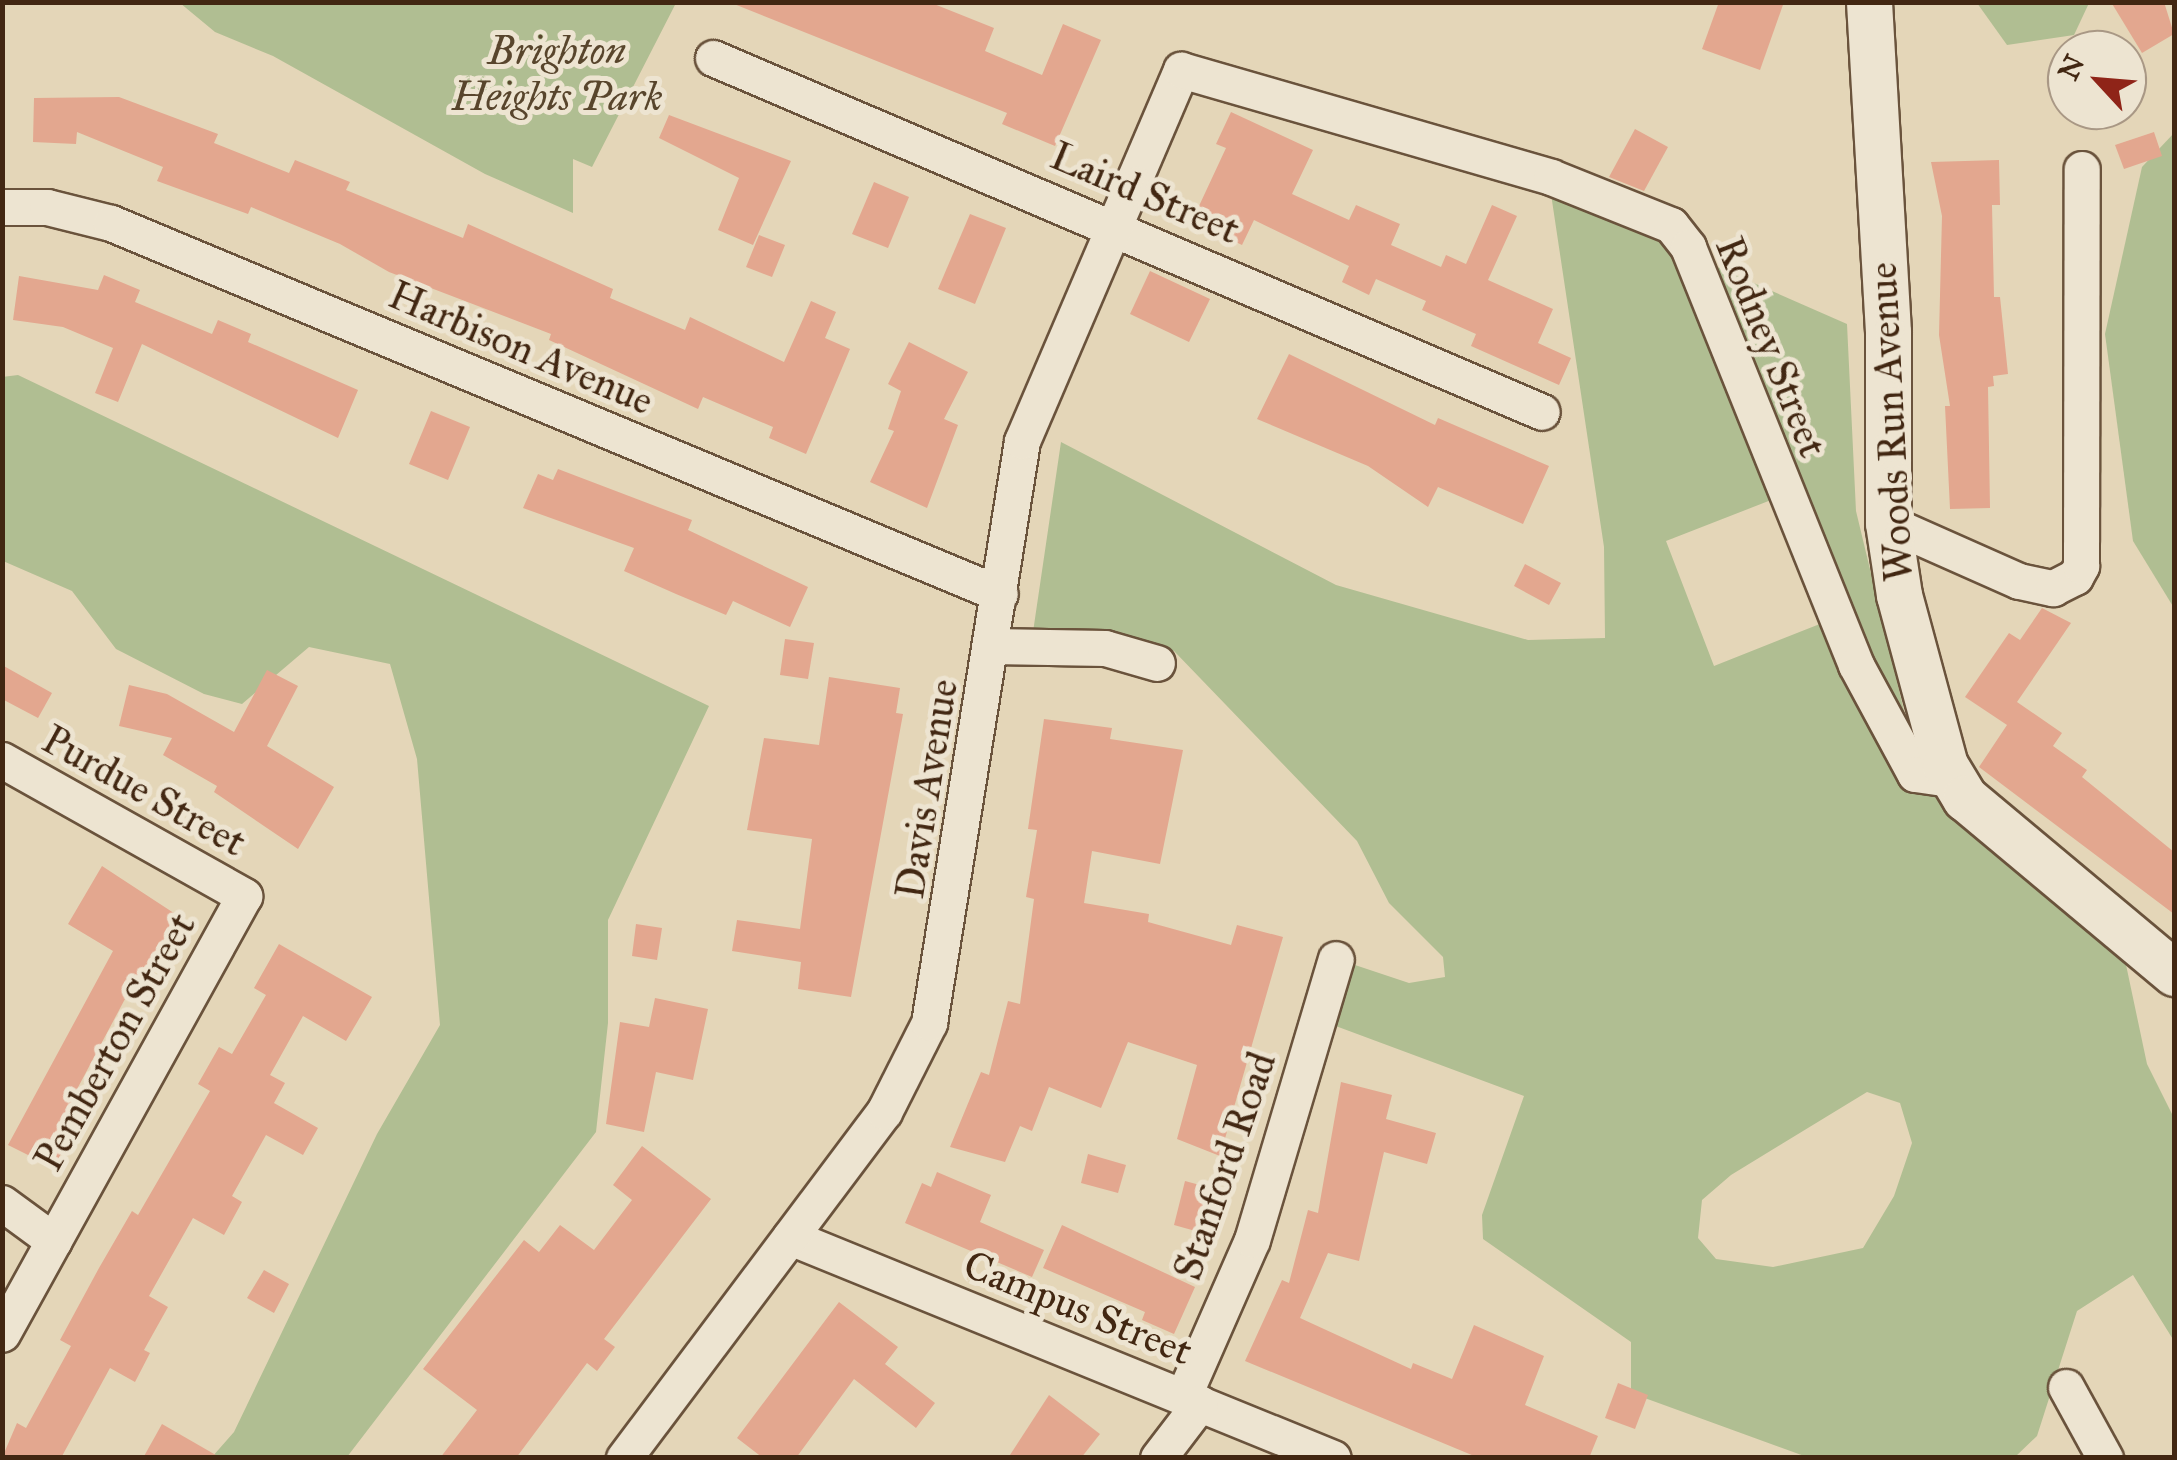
<!DOCTYPE html>
<style>
body{margin:0}
#map{position:relative;width:2177px;height:1460px;overflow:hidden;background:#e4d6b8;font-family:"IM FELL Great Primer",serif}
div>[style]{position:absolute}
.green>*{inset:0;background:#b0be92}
.building>*{inset:0;background:#e3a78f}
.roads{filter:drop-shadow(2px 0 #6a533c) drop-shadow(-2px 0 #6a533c) drop-shadow(0 2px #6a533c) drop-shadow(0 -2px #6a533c)}
.minor>*{height:35px;margin:-17.5px;padding:0 17.5px;transform-origin:17.5px;border-radius:17.5px;background:#ede4d1}
.tertiary>*{height:45px;margin:-22.5px;padding:0 22.5px;transform-origin:22.5px;border-radius:22.5px;background:#ede4d1}
span{translate:-50% -50%;white-space:nowrap;text-align:center;line-height:1.15;-webkit-text-stroke:10px #ede4d1;paint-order:stroke}
.park-label{font-size:40px;color:#58452c;font-style:italic}
.street-label{font-size:40px;color:#422712}
.frame{position:absolute;inset:0;border:5px solid #422712;pointer-events:none}
.north{position:absolute;left:2047px;top:30px;width:100px;height:100px;box-sizing:border-box;background:#ede4d1;border:2px solid #a99885;border-radius:50%;rotate:296deg;font-size:28px;font-weight:700;line-height:40px;text-align:center;color:#422712}
.north::after{content:'';display:block;margin:auto;width:35px;height:45px;background:#8f2418;clip-path:polygon(50% 0,100% 100%,50% 72%,0 100%)}
</style>
<div id="map">
<div class="green">
<i style="clip-path:polygon(180px 3px,676px 3px,592px 167px,573px 159px,573px 213px,485px 174px,273px 56px,215px 32px)"></i>
<i style="clip-path:polygon(1977px 3px,2089px 3px,2074px 35px,2007px 45px)"></i>
<i style="clip-path:polygon(2174px 133px,2174px 608px,2133px 541px,2105px 334px,2142px 167px)"></i>
<i style="clip-path:polygon(evenodd,1551px 194px,1847px 324px,1856px 511px,1906px 719px,1935px 797px,2125px 960px,2147px 1064px,2174px 1118px,2174px 1341px,2133px 1275px,2077px 1311px,2037px 1436px,2015px 1457px,1807px 1457px,1631px 1393px,1631px 1342px,1483px 1239px,1482px 1215px,1524px 1096px,1333px 1025px,1352px 964px,1409px 983px,1445px 977px,1443px 957px,1389px 903px,1357px 841px,1174px 651px,1092px 633px,1033px 632px,1061px 442px,1336px 585px,1528px 640px,1605px 638px,1604px 547px,1551px 194px,1784px 495px,1835px 618px,1714px 666px,1666px 541px,1784px 495px,1551px 194px,1867px 1092px,1900px 1103px,1912px 1143px,1894px 1196px,1863px 1248px,1773px 1267px,1716px 1259px,1698px 1238px,1702px 1200px,1731px 1175px,1867px 1092px)"></i>
<i style="clip-path:polygon(18px 375px,709px 706px,608px 920px,608px 1023px,596px 1132px,347px 1457px,212px 1457px,234px 1432px,377px 1134px,440px 1025px,417px 759px,390px 664px,309px 647px,242px 704px,204px 694px,116px 649px,72px 591px,3px 561px,2px 377px)"></i>
</div>
<div class="building">
<i style="clip-path:polygon(729px 2px,929px 2px,994px 28px,985px 51px,1042px 75px,1063px 24px,1101px 40px,1055px 146px,1002px 124px,1007px 113px)"></i>
<i style="clip-path:polygon(1719px 2px,1784px 2px,1760px 70px,1702px 49px)"></i>
<i style="clip-path:polygon(2111px 2px,2164px 2px,2174px 34px,2142px 53px)"></i>
<i style="clip-path:polygon(119px 97px,218px 134px,214px 143px,289px 173px,295px 160px,350px 182px,346px 190px,463px 238px,468px 224px,613px 289px,610px 298px,685px 330px,690px 317px,784px 362px,811px 301px,836px 312px,825px 338px,850px 349px,806px 454px,769px 438px,773px 427px,703px 397px,698px 409px,549px 340px,551px 334px,389px 272px,340px 244px,251px 207px,248px 214px,157px 181px,163px 167px,77px 132px,76px 144px,33px 142px,34px 98px)"></i>
<i style="clip-path:polygon(1231px 112px,1313px 150px,1292px 194px,1349px 220px,1356px 205px,1400px 224px,1391px 245px,1441px 267px,1446px 255px,1466px 264px,1492px 205px,1517px 216px,1488px 280px,1553px 309px,1538px 343px,1571px 358px,1559px 385px,1471px 346px,1476px 334px,1422px 310px,1426px 301px,1376px 279px,1369px 295px,1342px 282px,1349px 266px,1254px 220px,1242px 245px,1192px 221px,1226px 148px,1216px 144px)"></i>
<i style="clip-path:polygon(669px 115px,791px 161px,753px 245px,718px 230px,739px 178px,659px 138px)"></i>
<i style="clip-path:polygon(1635px 129px,1668px 147px,1644px 191px,1609px 177px)"></i>
<i style="clip-path:polygon(2154px 132px,2162px 156px,2124px 169px,2115px 145px)"></i>
<i style="clip-path:polygon(1999px 160px,2000px 205px,1992px 205px,1994px 297px,2000px 297px,2008px 374px,1993px 376px,1994px 386px,1988px 387px,1990px 508px,1950px 509px,1945px 406px,1950px 406px,1939px 335px,1942px 216px,1931px 162px)"></i>
<i style="clip-path:polygon(874px 182px,909px 197px,888px 248px,852px 234px)"></i>
<i style="clip-path:polygon(970px 214px,1006px 228px,975px 304px,938px 289px)"></i>
<i style="clip-path:polygon(759px 235px,785px 245px,772px 277px,746px 267px)"></i>
<i style="clip-path:polygon(1150px 271px,1210px 299px,1189px 342px,1130px 314px)"></i>
<i style="clip-path:polygon(104px 275px,140px 290px,135px 302px,212px 334px,218px 320px,251px 334px,248px 342px,358px 390px,338px 438px,142px 344px,118px 402px,95px 393px,113px 348px,63px 327px,13px 320px,19px 276px,98px 290px)"></i>
<i style="clip-path:polygon(909px 342px,968px 372px,944px 419px,958px 425px,927px 508px,870px 482px,894px 431px,888px 429px,901px 391px,888px 384px)"></i>
<i style="clip-path:polygon(1289px 354px,1435px 425px,1438px 418px,1549px 466px,1523px 524px,1438px 487px,1428px 507px,1368px 466px,1257px 419px)"></i>
<i style="clip-path:polygon(431px 411px,470px 427px,448px 480px,409px 464px)"></i>
<i style="clip-path:polygon(558px 469px,692px 520px,688px 530px,808px 587px,790px 627px,733px 601px,726px 615px,676px 594px,624px 571px,634px 548px,523px 508px,538px 474px,553px 480px)"></i>
<i style="clip-path:polygon(1525px 564px,1561px 583px,1549px 605px,1514px 586px)"></i>
<i style="clip-path:polygon(2042px 608px,2071px 623px,2017px 702px,2062px 733px,2053px 746px,2087px 770px,2082px 777px,2174px 852px,2174px 914px,1979px 767px,2007px 725px,1965px 697px,2009px 633px,2020px 640px)"></i>
<i style="clip-path:polygon(785px 639px,814px 643px,808px 679px,780px 675px)"></i>
<i style="clip-path:polygon(2px 665px,52px 693px,38px 718px,2px 699px)"></i>
<i style="clip-path:polygon(267px 670px,298px 686px,267px 746px,334px 787px,298px 849px,214px 792px,217px 786px,163px 755px,172px 738px,119px 726px,129px 685px,167px 694px,234px 732px)"></i>
<i style="clip-path:polygon(829px 677px,900px 688px,896px 713px,903px 714px,851px 997px,798px 989px,801px 962px,732px 951px,737px 920px,800px 929px,812px 839px,747px 830px,764px 738px,819px 745px)"></i>
<i style="clip-path:polygon(1044px 719px,1112px 728px,1110px 739px,1183px 750px,1160px 864px,1092px 851px,1084px 903px,1149px 914px,1148px 922px,1231px 945px,1237px 925px,1283px 937px,1220px 1156px,1177px 1139px,1197px 1065px,1128px 1042px,1101px 1108px,1049px 1087px,1032px 1131px,1020px 1126px,1005px 1162px,950px 1147px,981px 1072px,989px 1075px,1008px 1001px,1020px 1004px,1034px 899px,1026px 897px,1037px 830px,1028px 829px)"></i>
<i style="clip-path:polygon(102px 866px,186px 921px,154px 974px,142px 967px,75px 1093px,84px 1107px,54px 1168px,8px 1145px,113px 951px,68px 924px)"></i>
<i style="clip-path:polygon(636px 924px,662px 928px,657px 960px,632px 956px)"></i>
<i style="clip-path:polygon(279px 944px,372px 997px,346px 1041px,303px 1016px,270px 1075px,285px 1083px,274px 1103px,318px 1128px,303px 1155px,266px 1135px,232px 1196px,242px 1202px,224px 1235px,193px 1218px,149px 1296px,168px 1307px,144px 1350px,150px 1353px,135px 1382px,110px 1368px,61px 1458px,2px 1458px,17px 1423px,26px 1428px,71px 1346px,60px 1340px,99px 1268px,132px 1211px,138px 1215px,210px 1091px,198px 1084px,219px 1047px,232px 1054px,266px 995px,254px 988px)"></i>
<i style="clip-path:polygon(655px 998px,708px 1009px,693px 1080px,656px 1072px,644px 1132px,606px 1124px,620px 1022px,649px 1027px)"></i>
<i style="clip-path:polygon(1341px 1082px,1392px 1095px,1386px 1119px,1436px 1133px,1427px 1164px,1384px 1152px,1359px 1261px,1328px 1253px,1300px 1318px,1411px 1369px,1413px 1363px,1452px 1379px,1474px 1325px,1544px 1356px,1525px 1405px,1598px 1436px,1589px 1458px,1479px 1458px,1245px 1361px,1282px 1280px,1289px 1283px,1308px 1210px,1318px 1213px)"></i>
<i style="clip-path:polygon(642px 1146px,711px 1199px,604px 1339px,615px 1347px,597px 1371px,587px 1363px,516px 1458px,440px 1458px,477px 1410px,423px 1369px,524px 1240px,539px 1252px,560px 1225px,594px 1250px,632px 1200px,613px 1185px)"></i>
<i style="clip-path:polygon(1088px 1154px,1126px 1165px,1118px 1193px,1081px 1183px)"></i>
<i style="clip-path:polygon(937px 1172px,991px 1195px,980px 1222px,1044px 1250px,1032px 1277px,905px 1223px,922px 1183px,931px 1187px)"></i>
<i style="clip-path:polygon(1185px 1181px,1211px 1188px,1199px 1232px,1174px 1225px)"></i>
<i style="clip-path:polygon(1062px 1225px,1195px 1287px,1174px 1334px,1142px 1320px,1145px 1312px,1043px 1268px)"></i>
<i style="clip-path:polygon(264px 1270px,289px 1284px,274px 1313px,247px 1298px)"></i>
<i style="clip-path:polygon(839px 1302px,898px 1347px,885px 1364px,935px 1403px,916px 1428px,854px 1379px,796px 1458px,763px 1458px,737px 1438px)"></i>
<i style="clip-path:polygon(1618px 1383px,1648px 1395px,1635px 1429px,1605px 1418px)"></i>
<i style="clip-path:polygon(1049px 1395px,1100px 1434px,1081px 1458px,1008px 1458px)"></i>
<i style="clip-path:polygon(162px 1424px,221px 1458px,143px 1458px)"></i>
</div>
<div class="roads">
<div class="minor">
<i style="left:713px;top:58px;width:901px;rotate:23.12deg"></i>
<i style="left:2px;top:207px;width:45px"></i>
<i style="left:47px;top:207px;width:66px;rotate:14deg"></i>
<i style="left:111px;top:223px;width:963px;rotate:22.65deg"></i>
<i style="left:1888px;top:523px;width:143px;rotate:23.9deg"></i>
<i style="left:2019px;top:581px;width:35px;rotate:12deg"></i>
<i style="left:2053px;top:588px;width:25px;rotate:-27deg"></i>
<i style="left:2075px;top:577px;width:13px;rotate:-61deg"></i>
<i style="left:2081px;top:566px;width:397px;rotate:-89.9deg"></i>
<i style="left:992px;top:646px;width:113px;rotate:1deg"></i>
<i style="left:1105px;top:648px;width:54px;rotate:16.1deg"></i>
<i style="left:2px;top:760px;width:278px;rotate:29.3deg"></i>
<i style="left:244px;top:896px;width:500px;rotate:118.92deg"></i>
<i style="left:2px;top:1203px;width:64px;rotate:36.2deg"></i>
<i style="left:790px;top:1237px;width:586px;rotate:22.15deg"></i>
<i style="left:2066px;top:1387px;width:81px;rotate:61.2deg"></i>
<i style="left:1183px;top:1397px;width:171px;rotate:-66.3deg"></i>
<i style="left:1252px;top:1240px;width:293px;rotate:-73.4deg"></i>
<i style="left:624px;top:1458px;width:433px;rotate:-53.1deg"></i>
<i style="left:884px;top:1112px;width:100px;rotate:-63.2deg"></i>
<i style="left:929px;top:1023px;width:589px;rotate:-80.92deg"></i>
<i style="left:1022px;top:441px;width:404px;rotate:-66.8deg"></i>
<i style="left:1181px;top:70px;width:385px;rotate:16.1deg"></i>
<i style="left:1551px;top:177px;width:129px;rotate:21.8deg"></i>
<i style="left:1671px;top:225px;width:28px;rotate:52deg"></i>
<i style="left:1688px;top:247px;width:450px;rotate:68.1deg"></i>
<i style="left:1856px;top:665px;width:124px;rotate:61.6deg"></i>
<i style="left:1915px;top:774px;width:35px;rotate:8deg"></i>
<i style="left:1158px;top:1458px;width:69px;rotate:-52.6deg"></i>
</div>
<div class="tertiary">
<i style="left:1869px;top:2px;width:331px;rotate:86.7deg"></i>
<i style="left:1888px;top:332px;width:191px;rotate:90deg"></i>
<i style="left:1888px;top:523px;width:73px;rotate:81.3deg"></i>
<i style="left:1899px;top:595px;width:176px;rotate:74.9deg"></i>
<i style="left:1945px;top:765px;width:39px;rotate:59deg"></i>
<i style="left:1965px;top:798px;width:273px;rotate:39.9deg"></i>
</div>
</div>
<div class="park-label">
<span style="left:557px;top:74px">Brighton<br>Heights Park</span>
</div>
<div class="street-label">
<span style="left:1145px;top:193px;rotate:23deg">Laird Street</span>
<span style="left:1771px;top:347px;rotate:68deg">Rodney Street</span>
<span style="left:521px;top:348px;rotate:23deg">Harbison Avenue</span>
<span style="left:1891px;top:422px;rotate:-93deg">Woods Run Avenue</span>
<span style="left:927px;top:789px;rotate:-81deg">Davis Avenue</span>
<span style="left:144px;top:791px;rotate:29deg">Purdue Street</span>
<span style="left:115px;top:1042px;rotate:-61deg">Pemberton Street</span>
<span style="left:1225px;top:1166px;rotate:-71deg">Stanford Road</span>
<span style="left:1078px;top:1308px;rotate:22deg">Campus Street</span>
</div>
<div class="frame"></div>
<div class="north">N</div>
</div>
